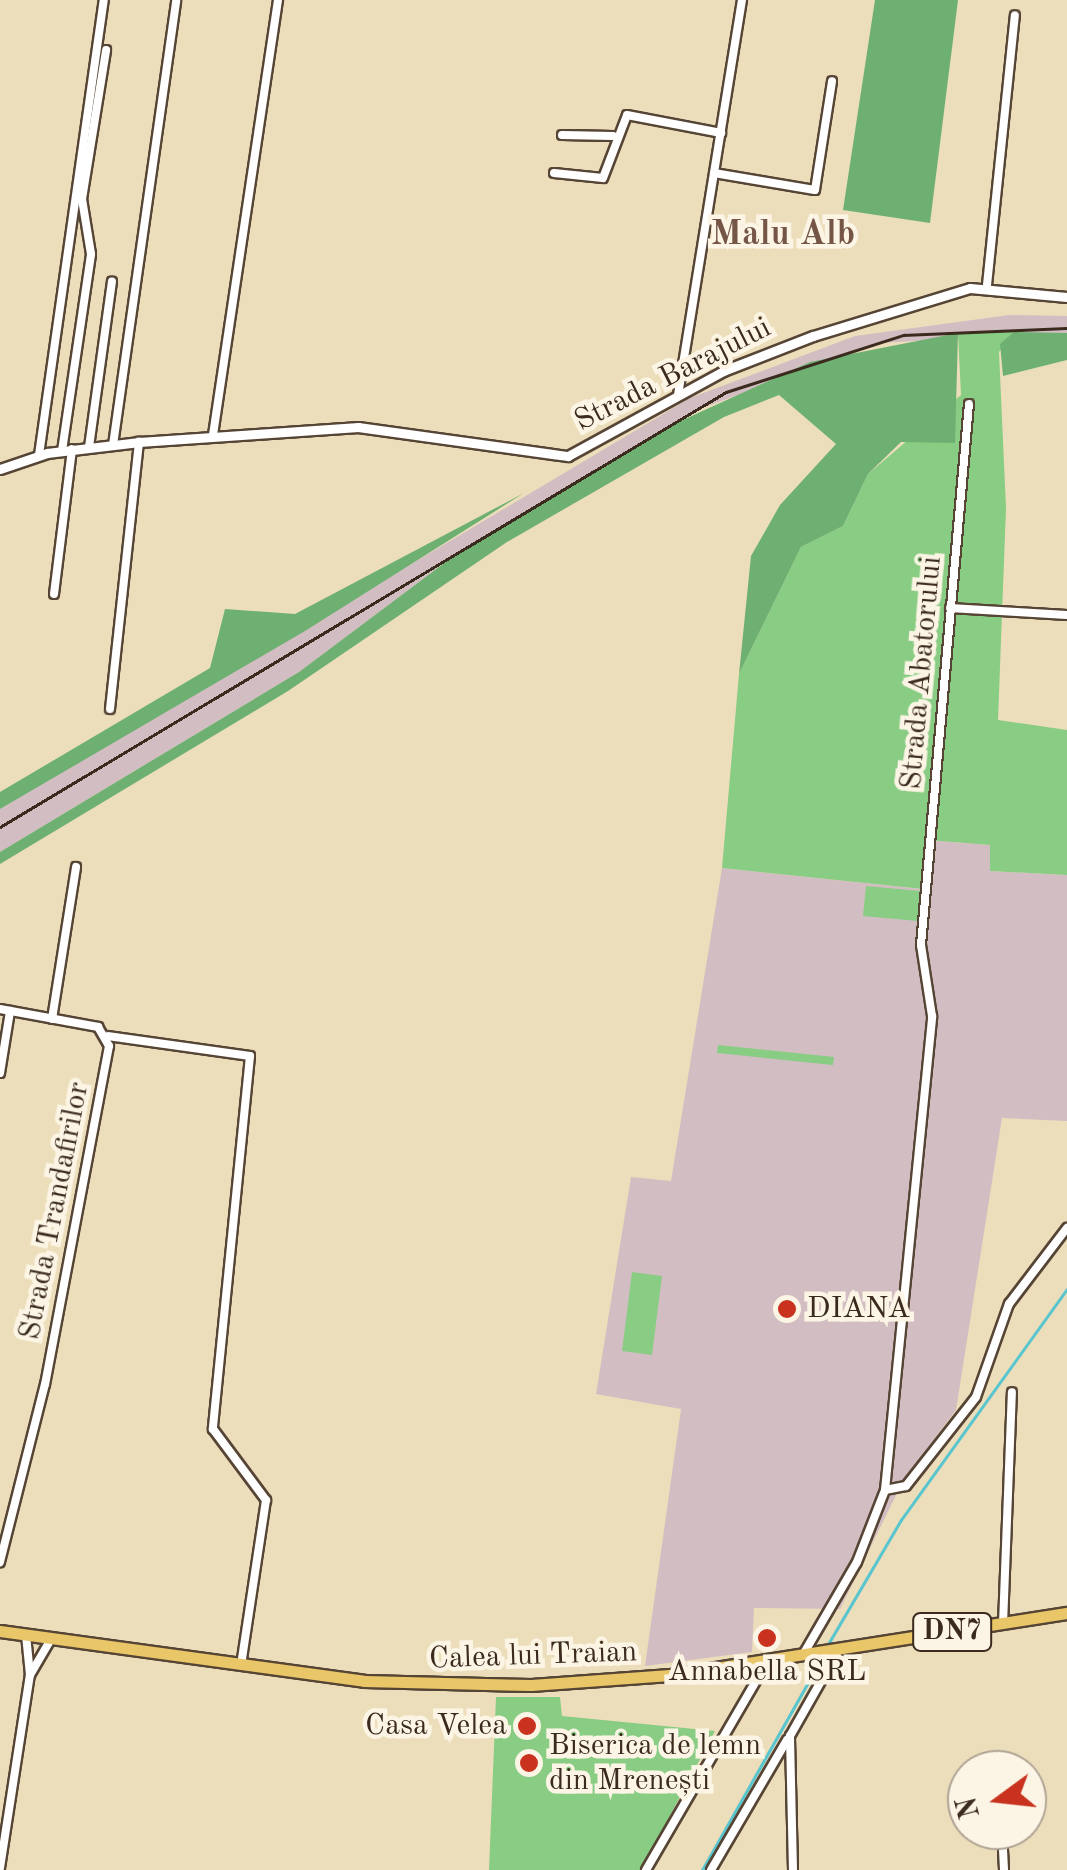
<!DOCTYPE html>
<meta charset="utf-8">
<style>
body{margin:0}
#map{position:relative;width:1067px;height:1870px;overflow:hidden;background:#ecdeba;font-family:"Old Standard TT",serif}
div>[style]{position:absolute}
.industrial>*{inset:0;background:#d2bec2}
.green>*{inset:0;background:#89cc84}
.forest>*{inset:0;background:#6eb072}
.stream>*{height:2.5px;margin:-1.25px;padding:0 1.25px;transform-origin:1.25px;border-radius:1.25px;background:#58c5cf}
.roads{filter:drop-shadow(2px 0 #564535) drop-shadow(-2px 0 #564535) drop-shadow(0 2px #564535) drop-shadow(0 -2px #564535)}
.minor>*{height:8px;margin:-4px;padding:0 4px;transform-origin:4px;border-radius:4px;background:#fff}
.tertiary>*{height:9px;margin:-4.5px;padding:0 4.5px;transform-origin:4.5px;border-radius:4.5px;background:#fff}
.trunk>*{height:11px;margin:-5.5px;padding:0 5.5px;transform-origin:5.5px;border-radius:5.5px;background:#e9c769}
.rail>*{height:2.5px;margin:-1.25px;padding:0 1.25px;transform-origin:1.25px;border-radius:1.25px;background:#3b2a1e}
.dots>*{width:28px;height:28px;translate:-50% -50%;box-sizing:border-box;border:5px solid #fcf5e5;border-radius:50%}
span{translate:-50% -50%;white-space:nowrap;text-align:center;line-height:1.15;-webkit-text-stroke:9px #fcf5e5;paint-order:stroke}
.shield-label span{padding:2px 8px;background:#fcf5e5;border:2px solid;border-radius:8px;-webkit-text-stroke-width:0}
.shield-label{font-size:28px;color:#3b2a1e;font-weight:700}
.street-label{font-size:30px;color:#3b2a1e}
.poi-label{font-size:30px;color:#3b2a1e}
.left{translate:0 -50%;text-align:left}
.right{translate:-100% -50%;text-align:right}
.quarter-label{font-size:35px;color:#745546;font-weight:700}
.north{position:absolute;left:947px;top:1750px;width:100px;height:100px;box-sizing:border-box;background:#fcf5e5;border:2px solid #afa495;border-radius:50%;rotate:255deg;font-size:28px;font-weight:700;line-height:40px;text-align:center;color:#3b2a1e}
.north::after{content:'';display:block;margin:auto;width:35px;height:45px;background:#c8321e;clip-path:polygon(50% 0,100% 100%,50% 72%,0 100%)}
</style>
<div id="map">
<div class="industrial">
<i style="clip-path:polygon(1009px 315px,1067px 316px,1067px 333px,878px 343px,697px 410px,455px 555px,299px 672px,0 852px,0 809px,690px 398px,855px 336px)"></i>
<i style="clip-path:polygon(927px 840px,990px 845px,990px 871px,1067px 875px,1067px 1121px,1002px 1118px,956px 1410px,904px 1479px,840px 1609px,754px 1608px,752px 1652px,645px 1666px,681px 1409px,596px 1394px,631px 1177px,671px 1181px,722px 868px,922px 889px)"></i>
</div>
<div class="green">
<i style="clip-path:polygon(1014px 332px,999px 352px,1006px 508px,998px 720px,1067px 730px,1067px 875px,990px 871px,990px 845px,928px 840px,923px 889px,722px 868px,739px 674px,801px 547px,843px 526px,868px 474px,961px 395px,958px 333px)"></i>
<i style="clip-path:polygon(866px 886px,920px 891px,918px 921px,863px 916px)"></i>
<i style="clip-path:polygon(718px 1045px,834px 1057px,833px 1065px,717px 1053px)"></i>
<i style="clip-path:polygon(632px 1272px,662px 1276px,652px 1355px,622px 1351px)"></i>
<i style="clip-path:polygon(496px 1697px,560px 1697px,562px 1716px,715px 1731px,641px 1870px,489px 1870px)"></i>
</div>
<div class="forest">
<i style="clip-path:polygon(875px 0,958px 0,930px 223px,843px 210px)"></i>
<i style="clip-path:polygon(1014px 332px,1067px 333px,1067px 360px,1003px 376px,1000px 344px)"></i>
<i style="clip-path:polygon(958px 333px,955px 443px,901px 442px,868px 474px,843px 526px,801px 547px,739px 674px,751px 556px,780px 505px,836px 444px,779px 395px,724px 417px,507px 542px,288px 691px,0 864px,0 852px,299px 672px,455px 555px,663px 429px,810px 362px)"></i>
<i style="clip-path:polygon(524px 493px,305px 631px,0 809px,0 792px,210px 668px,225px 609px,295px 614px)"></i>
</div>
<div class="stream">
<i style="left:827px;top:1646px;width:146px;rotate:-59.6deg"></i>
<i style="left:901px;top:1520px;width:284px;rotate:-54.3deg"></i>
<i style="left:702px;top:1870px;width:244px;rotate:-60.5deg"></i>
</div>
<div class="roads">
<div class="minor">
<i style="left:562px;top:135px;width:51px;rotate:1.1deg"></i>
<i style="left:554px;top:173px;width:49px;rotate:5.8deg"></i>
<i style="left:603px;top:178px;width:67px;rotate:-69.1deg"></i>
<i style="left:627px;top:115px;width:96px;rotate:10.8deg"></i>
<i style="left:714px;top:173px;width:102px;rotate:9.6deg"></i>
<i style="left:815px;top:190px;width:110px;rotate:-81.1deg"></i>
<i style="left:987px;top:285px;width:271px;rotate:-84.1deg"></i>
<i style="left:678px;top:395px;width:400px;rotate:-80.8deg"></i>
<i style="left:213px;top:435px;width:440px;rotate:-81.5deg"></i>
<i style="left:113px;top:445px;width:449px;rotate:-81.9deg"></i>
<i style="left:89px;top:447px;width:167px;rotate:-82.1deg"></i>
<i style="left:62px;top:451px;width:199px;rotate:-81.6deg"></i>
<i style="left:91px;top:254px;width:56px;rotate:-99.3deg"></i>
<i style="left:82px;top:199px;width:151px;rotate:-80.8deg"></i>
<i style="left:39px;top:455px;width:460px;rotate:-81.9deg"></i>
<i style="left:54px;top:594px;width:146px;rotate:-82.9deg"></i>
<i style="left:950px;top:608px;width:117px;rotate:3.4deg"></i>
<i style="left:110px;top:709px;width:269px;rotate:-83.8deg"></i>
<i style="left:0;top:1009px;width:100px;rotate:10.4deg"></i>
<i style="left:98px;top:1027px;width:22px;rotate:60deg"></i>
<i style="left:109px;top:1046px;width:344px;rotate:100.7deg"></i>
<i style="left:45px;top:1384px;width:184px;rotate:104.2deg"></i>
<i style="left:52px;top:1019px;width:154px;rotate:-81deg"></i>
<i style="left:108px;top:1036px;width:143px;rotate:8deg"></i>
<i style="left:250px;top:1056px;width:375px;rotate:95.7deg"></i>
<i style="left:213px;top:1429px;width:89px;rotate:53.3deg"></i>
<i style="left:266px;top:1500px;width:167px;rotate:98.6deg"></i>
<i style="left:0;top:1073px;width:63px;rotate:-80.8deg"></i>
<i style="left:885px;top:1490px;width:21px;rotate:-11deg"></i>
<i style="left:906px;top:1486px;width:113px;rotate:-51.8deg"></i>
<i style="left:976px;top:1397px;width:99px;rotate:-70.5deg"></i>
<i style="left:1009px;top:1304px;width:96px;rotate:-52.7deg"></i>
<i style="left:1003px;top:1624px;width:232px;rotate:-87.8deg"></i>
<i style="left:804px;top:1653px;width:105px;rotate:-59.8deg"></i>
<i style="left:857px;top:1562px;width:77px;rotate:-68.7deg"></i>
<i style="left:885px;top:1490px;width:476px;rotate:-84.3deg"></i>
<i style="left:932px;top:1016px;width:72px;rotate:-98.8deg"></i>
<i style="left:921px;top:945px;width:543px;rotate:-84.93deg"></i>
<i style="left:30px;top:1675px;width:42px;rotate:-59.7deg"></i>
<i style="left:1002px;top:1830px;width:40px;rotate:87.1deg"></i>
<i style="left:0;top:1868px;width:195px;rotate:-81.2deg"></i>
<i style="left:30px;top:1675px;width:40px;rotate:-95.7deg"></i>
<i style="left:646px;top:1870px;width:241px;rotate:-59.8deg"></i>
<i style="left:711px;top:1870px;width:151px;rotate:-59.7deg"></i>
<i style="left:793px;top:1870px;width:134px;rotate:-91.3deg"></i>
<i style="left:790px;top:1736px;width:98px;rotate:-60.5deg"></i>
</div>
<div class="tertiary">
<i style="left:0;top:469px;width:50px;rotate:-18.8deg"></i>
<i style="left:47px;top:453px;width:93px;rotate:-6.8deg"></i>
<i style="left:139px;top:442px;width:220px;rotate:-3.9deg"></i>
<i style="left:358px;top:427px;width:212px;rotate:7.9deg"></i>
<i style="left:568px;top:456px;width:177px;rotate:-28.7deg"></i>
<i style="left:723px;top:371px;width:97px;rotate:-21.3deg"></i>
<i style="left:813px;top:336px;width:164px;rotate:-17deg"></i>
<i style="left:970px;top:288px;width:97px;rotate:5.3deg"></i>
</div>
<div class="trunk">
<i style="left:0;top:1631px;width:367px;rotate:7.8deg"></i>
<i style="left:364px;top:1681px;width:167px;rotate:1.4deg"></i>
<i style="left:531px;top:1685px;width:139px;rotate:-4.1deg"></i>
<i style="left:670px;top:1675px;width:402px;rotate:-8.9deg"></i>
</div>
</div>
<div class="rail">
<i style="left:0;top:827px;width:846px;rotate:-30.93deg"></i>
<i style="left:726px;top:392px;width:187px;rotate:-17.8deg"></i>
<i style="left:904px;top:335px;width:163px;rotate:-2.5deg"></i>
</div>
<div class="dots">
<i style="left:787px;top:1309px;background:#c8321e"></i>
<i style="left:767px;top:1638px;background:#c8321e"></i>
<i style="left:527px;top:1726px;background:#c8321e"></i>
<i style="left:529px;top:1763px;background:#c8321e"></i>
</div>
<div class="shield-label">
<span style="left:952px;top:1632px">DN7</span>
</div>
<div class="street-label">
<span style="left:673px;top:375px;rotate:-27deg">Strada Barajului</span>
<span style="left:922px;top:673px;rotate:-85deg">Strada Abatorului</span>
<span style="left:55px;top:1211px;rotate:-79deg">Strada Trandafirilor</span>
<span style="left:533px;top:1656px;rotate:-2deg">Calea lui Traian</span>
</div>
<div class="poi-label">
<span class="left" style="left:807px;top:1309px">DIANA</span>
<span style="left:767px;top:1672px">Annabella SRL</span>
<span class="right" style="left:507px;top:1726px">Casa Velea</span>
<span class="left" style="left:549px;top:1763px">Biserica de lemn<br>din Mrenești</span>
</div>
<div class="quarter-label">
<span style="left:783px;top:235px">Malu Alb</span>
</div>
<div class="north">N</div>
</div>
